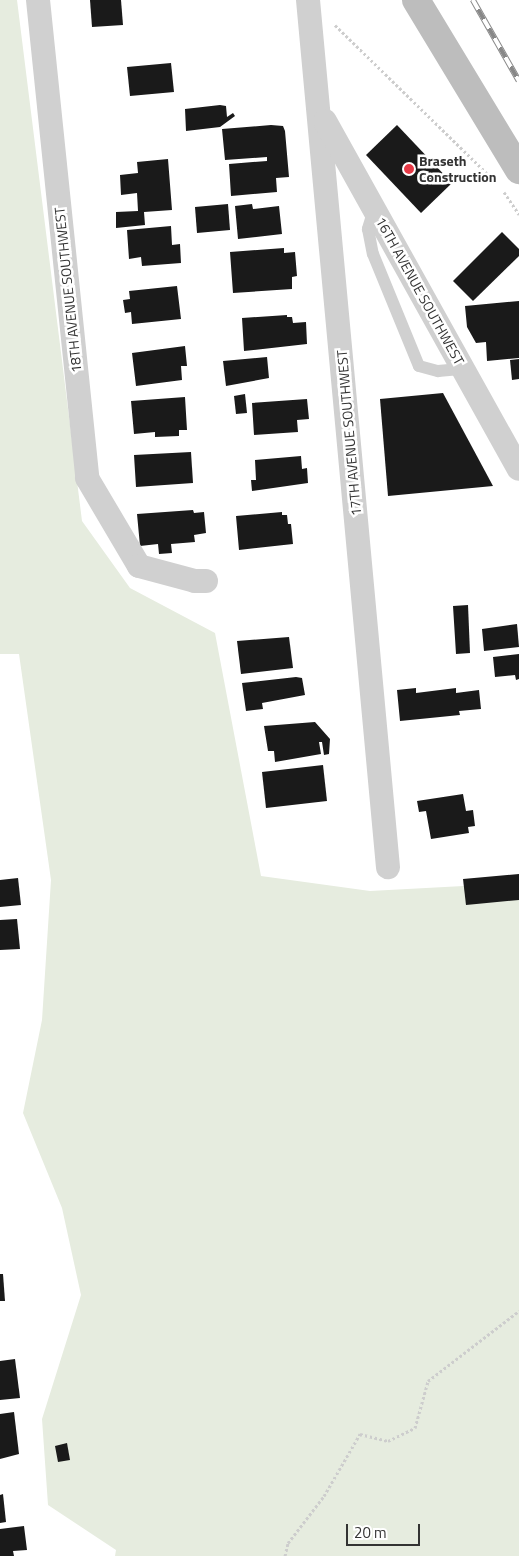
<!DOCTYPE html>
<style>
body{margin:0}
#map{position:relative;width:519px;height:1556px;overflow:hidden;background:#fff;font-family:"Titillium Web",sans-serif}
div>[style]{position:absolute}
.green>*{inset:0;background:#e6ecdf}
.building>*{inset:0;background:#1a1a1a}
.path>*{height:3px;margin-top:-1.5px;transform-origin:0;background:repeating-linear-gradient(90deg,#cdcdcd 0 2.5px,transparent 0 5px)}
.service>*{height:12px;margin:-6px;padding:0 6px;transform-origin:6px;border-radius:6px;background:#d0d0d0}
.minor>*{height:24px;margin:-12px;padding:0 12px;transform-origin:12px;border-radius:12px;background:#d0d0d0}
.secondary>*{height:28px;margin:-14px;padding:0 14px;transform-origin:14px;border-radius:14px;background:#bdbdbd}
.rail>*{height:5.5px;margin-top:-2.75px;transform-origin:0;background:repeating-linear-gradient(90deg,#fff 0 11px,#888 0 22px);box-sizing:border-box;border-block:1px solid #888}
.dots>*{width:14px;height:14px;translate:-50% -50%;box-sizing:border-box;border:2px solid #fff;border-radius:50%}
span{translate:-50% -50%;white-space:nowrap;text-align:center;line-height:1.15;-webkit-text-stroke:5px #fff;paint-order:stroke}
.poi-label{font-size:14px;color:#333;font-weight:700}
.left{translate:0 -50%;text-align:left}
.street-label{font-size:14px;color:#333}
.scale{position:absolute;left:346px;top:1524px;width:74px;height:22px;box-sizing:border-box;border:2px solid #333;border-top:0;padding-left:6px;font-size:15px;line-height:18px;white-space:nowrap;color:#333;-webkit-text-stroke:4px #fff;paint-order:stroke}
</style>
<div id="map">
<div class="green">
<i style="clip-path:polygon(0 0,17px 0,82px 521px,130px 588px,215px 633px,261px 876px,370px 891px,519px 883px,519px 1556px,115px 1556px,116px 1550px,48px 1505px,42px 1419px,81px 1295px,62px 1208px,23px 1113px,42px 1020px,51px 880px,19px 654px,0 654px)"></i>
</div>
<div class="building">
<i style="clip-path:polygon(90px 0,121px 0,123px 25px,92px 27px)"></i>
<i style="clip-path:polygon(171px 63px,174px 92px,130px 96px,127px 67px)"></i>
<i style="clip-path:polygon(220px 105px,226px 106px,227px 117px,233px 113px,235px 116px,220px 127px,186px 131px,185px 109px)"></i>
<i style="clip-path:polygon(271px 125px,283px 126px,285px 131px,289px 177px,276px 178px,277px 192px,231px 196px,229px 164px,267px 161px,267px 157px,225px 160px,222px 129px)"></i>
<i style="clip-path:polygon(397px 125px,452px 183px,421px 213px,366px 155px)"></i>
<i style="clip-path:polygon(168px 159px,172px 210px,144px 212px,145px 225px,116px 228px,116px 212px,138px 211px,137px 193px,121px 195px,120px 175px,138px 173px,137px 162px)"></i>
<i style="clip-path:polygon(228px 204px,230px 230px,197px 233px,195px 207px)"></i>
<i style="clip-path:polygon(252px 204px,253px 209px,279px 206px,282px 234px,238px 239px,235px 206px)"></i>
<i style="clip-path:polygon(171px 226px,172px 245px,180px 244px,181px 263px,142px 266px,141px 257px,129px 259px,127px 230px)"></i>
<i style="clip-path:polygon(502px 232px,519px 249px,519px 256px,473px 301px,453px 281px)"></i>
<i style="clip-path:polygon(284px 248px,284px 253px,295px 252px,297px 276px,292px 277px,292px 289px,233px 293px,230px 252px)"></i>
<i style="clip-path:polygon(177px 286px,181px 319px,132px 324px,131px 312px,125px 313px,123px 300px,130px 299px,129px 291px)"></i>
<i style="clip-path:polygon(519px 301px,519px 358px,487px 361px,486px 342px,476px 343px,467px 327px,465px 306px)"></i>
<i style="clip-path:polygon(287px 315px,287px 317px,292px 317px,293px 323px,306px 322px,307px 344px,244px 351px,242px 318px)"></i>
<i style="clip-path:polygon(185px 346px,187px 366px,181px 366px,182px 380px,136px 386px,132px 353px)"></i>
<i style="clip-path:polygon(267px 357px,269px 378px,226px 386px,223px 361px)"></i>
<i style="clip-path:polygon(519px 359px,519px 379px,512px 380px,510px 360px)"></i>
<i style="clip-path:polygon(443px 393px,493px 486px,388px 496px,380px 399px)"></i>
<i style="clip-path:polygon(245px 394px,247px 413px,236px 414px,234px 396px)"></i>
<i style="clip-path:polygon(185px 397px,187px 430px,179px 430px,179px 436px,155px 437px,155px 432px,134px 434px,131px 401px)"></i>
<i style="clip-path:polygon(307px 399px,309px 419px,297px 420px,298px 432px,254px 435px,252px 403px)"></i>
<i style="clip-path:polygon(191px 452px,193px 483px,136px 487px,134px 455px)"></i>
<i style="clip-path:polygon(301px 456px,302px 469px,307px 468px,308px 483px,252px 491px,251px 480px,256px 480px,255px 460px)"></i>
<i style="clip-path:polygon(193px 510px,194px 513px,204px 512px,206px 533px,194px 535px,195px 542px,171px 544px,172px 553px,159px 554px,158px 544px,140px 546px,137px 514px)"></i>
<i style="clip-path:polygon(282px 512px,282px 515px,287px 515px,288px 524px,291px 524px,293px 544px,239px 550px,236px 516px)"></i>
<i style="clip-path:polygon(468px 605px,470px 653px,456px 654px,453px 606px)"></i>
<i style="clip-path:polygon(517px 624px,519px 647px,484px 651px,482px 629px)"></i>
<i style="clip-path:polygon(289px 637px,293px 668px,241px 674px,237px 641px)"></i>
<i style="clip-path:polygon(519px 654px,519px 679px,516px 680px,515px 675px,495px 677px,493px 657px)"></i>
<i style="clip-path:polygon(296px 677px,302px 678px,305px 695px,262px 703px,263px 709px,246px 711px,242px 683px)"></i>
<i style="clip-path:polygon(416px 688px,416px 693px,456px 688px,456px 693px,479px 690px,481px 709px,459px 711px,460px 715px,400px 721px,397px 690px)"></i>
<i style="clip-path:polygon(315px 722px,330px 739px,329px 754px,324px 755px,322px 742px,319px 742px,321px 754px,275px 762px,274px 751px,268px 751px,264px 726px)"></i>
<i style="clip-path:polygon(323px 765px,327px 801px,266px 808px,262px 772px)"></i>
<i style="clip-path:polygon(463px 794px,466px 811px,473px 810px,475px 826px,468px 827px,469px 833px,431px 839px,426px 811px,419px 812px,417px 801px)"></i>
<i style="clip-path:polygon(519px 874px,519px 900px,466px 905px,463px 879px)"></i>
<i style="clip-path:polygon(18px 878px,21px 905px,0 907px,0 880px)"></i>
<i style="clip-path:polygon(17px 919px,20px 949px,0 950px,0 920px)"></i>
<i style="clip-path:polygon(0 1274px,3px 1274px,5px 1301px,0 1301px)"></i>
<i style="clip-path:polygon(15px 1359px,20px 1398px,0 1400px,0 1361px)"></i>
<i style="clip-path:polygon(14px 1412px,19px 1454px,0 1459px,0 1414px)"></i>
<i style="clip-path:polygon(67px 1443px,70px 1460px,58px 1462px,55px 1446px)"></i>
<i style="clip-path:polygon(3px 1494px,6px 1522px,0 1523px,0 1495px)"></i>
<i style="clip-path:polygon(24px 1526px,27px 1550px,13px 1551px,14px 1556px,0 1556px,0 1529px)"></i>
</div>
<div class="path">
<i style="left:335px;top:25px;width:216px;rotate:44.3deg"></i>
<i style="left:504px;top:192px;width:27px;rotate:56deg"></i>
<i style="left:285px;top:1556px;width:13px;rotate:-77deg"></i>
<i style="left:288px;top:1543px;width:59px;rotate:-52.5deg"></i>
<i style="left:324px;top:1496px;width:72px;rotate:-59.9deg"></i>
<i style="left:360px;top:1434px;width:29px;rotate:14deg"></i>
<i style="left:388px;top:1441px;width:30px;rotate:-26deg"></i>
<i style="left:415px;top:1428px;width:49px;rotate:-74.5deg"></i>
<i style="left:428px;top:1381px;width:115px;rotate:-37.6deg"></i>
</div>
<div class="service">
<i style="left:374px;top:209px;width:21px;rotate:107deg"></i>
<i style="left:368px;top:229px;width:25px;rotate:79deg"></i>
<i style="left:373px;top:254px;width:121px;rotate:67.7deg"></i>
<i style="left:419px;top:366px;width:20px;rotate:15deg"></i>
<i style="left:438px;top:371px;width:25px;rotate:-5deg"></i>
</div>
<div class="minor">
<i style="left:38px;top:0;width:481px;rotate:84.1deg"></i>
<i style="left:87px;top:478px;width:102px;rotate:59.4deg"></i>
<i style="left:139px;top:566px;width:58px;rotate:15deg"></i>
<i style="left:195px;top:581px;width:11px"></i>
<i style="left:308px;top:0;width:871px;rotate:84.73deg"></i>
<i style="left:325px;top:121px;width:398px;rotate:60.9deg"></i>
</div>
<div class="secondary">
<i style="left:416px;top:0;width:199px;rotate:58.8deg"></i>
</div>
<div class="rail">
<i style="left:473px;top:0;width:93px;rotate:60.4deg"></i>
</div>
<div class="dots">
<i style="left:409px;top:169px;background:#e63946"></i>
</div>
<div class="poi-label">
<span class="left" style="left:419px;top:169px">Braseth<br>Construction</span>
</div>
<div class="street-label">
<span style="left:68px;top:290px;rotate:-96deg">18TH AVENUE SOUTHWEST</span>
<span style="left:420px;top:291px;rotate:61deg">16TH AVENUE SOUTHWEST</span>
<span style="left:349px;top:433px;rotate:-95deg">17TH AVENUE SOUTHWEST</span>
</div>
<div class="scale">20 m</div>
</div>
